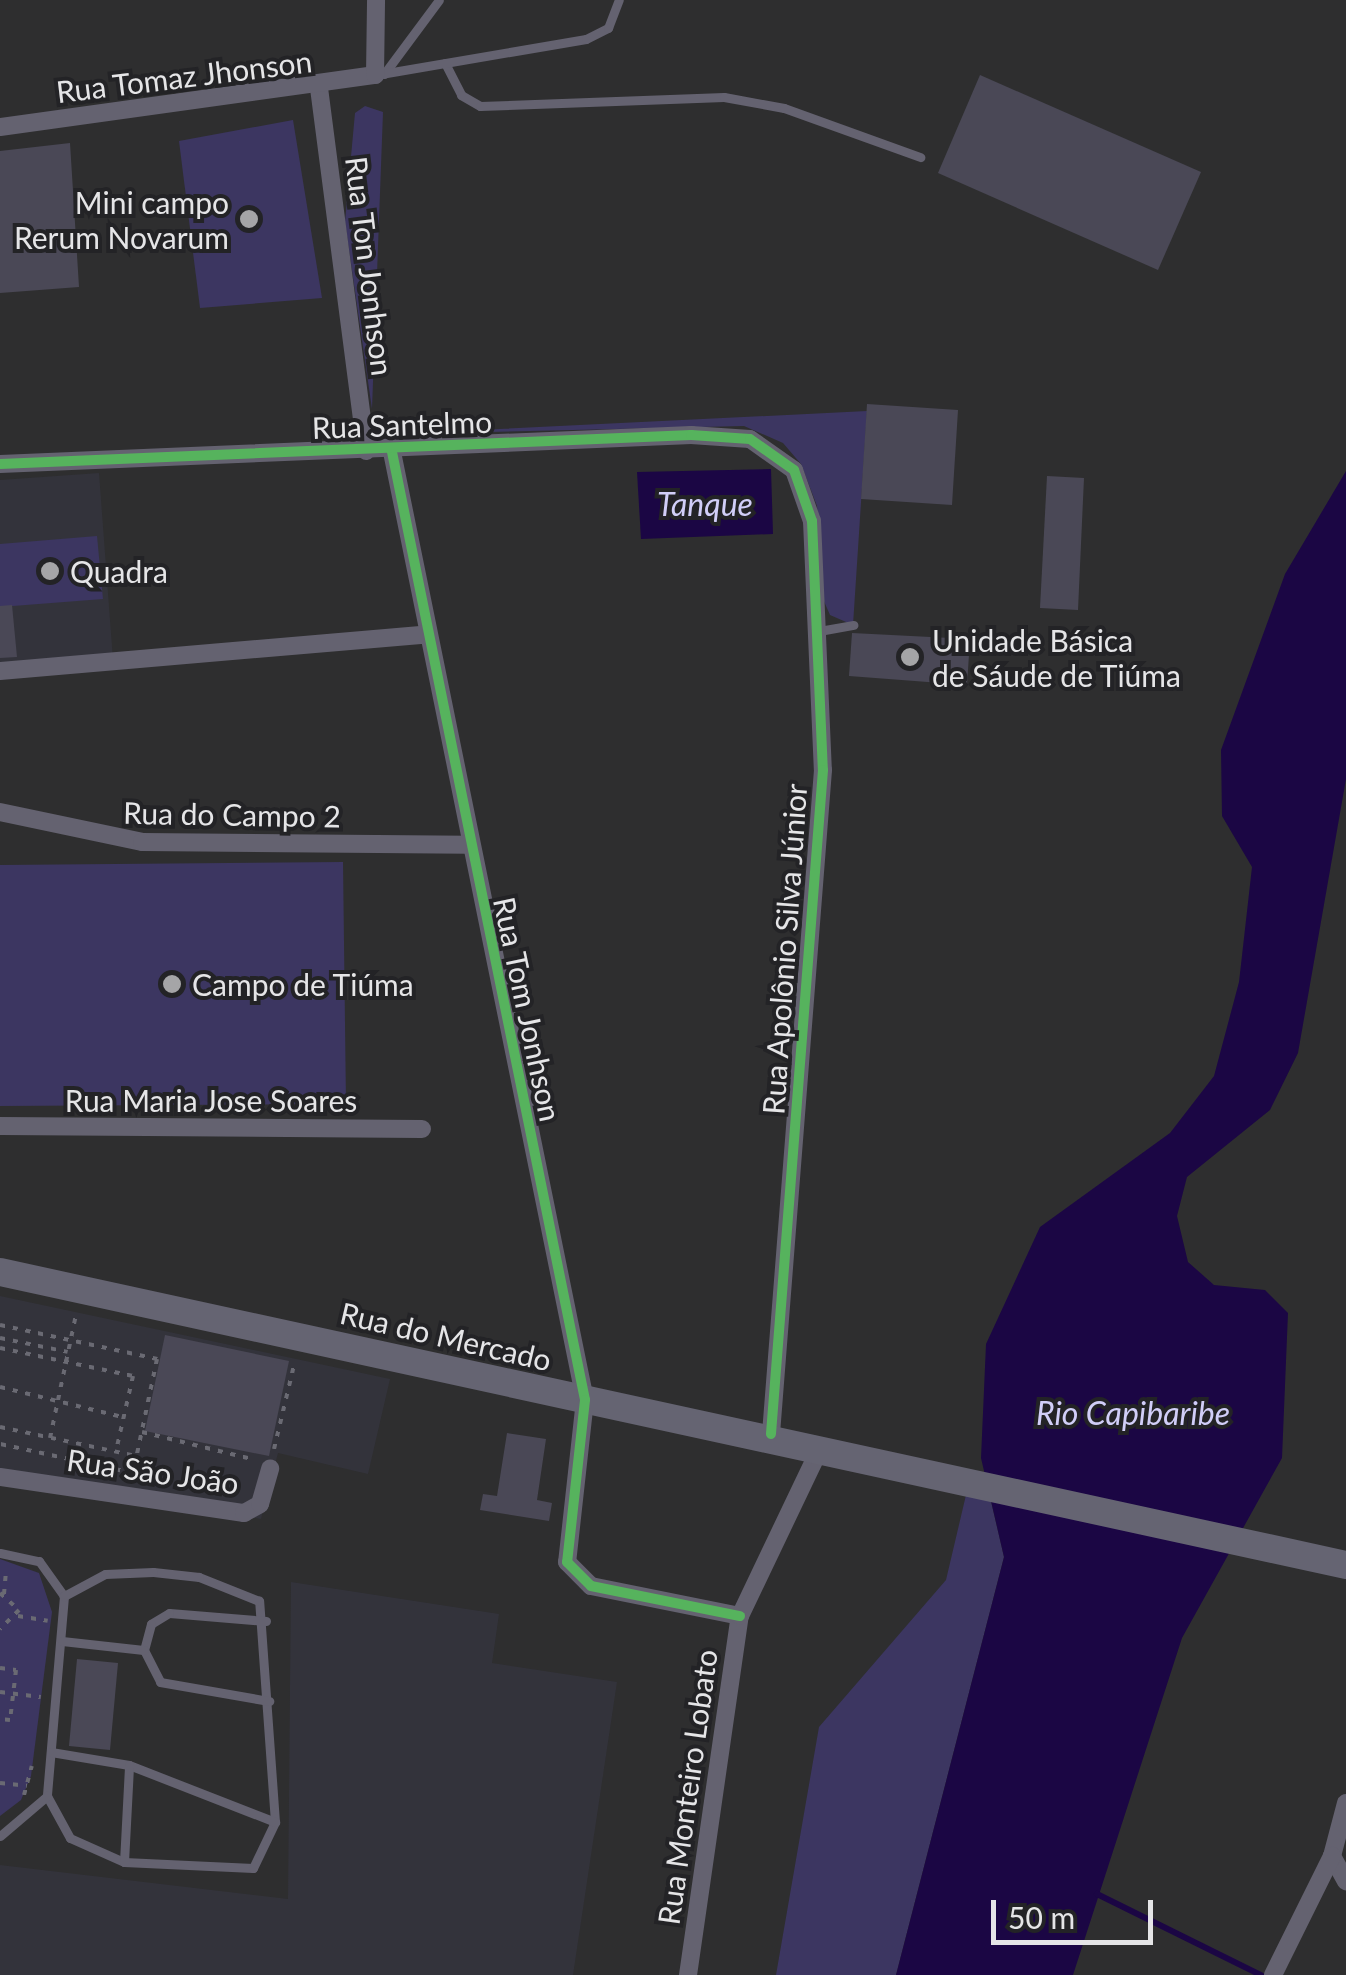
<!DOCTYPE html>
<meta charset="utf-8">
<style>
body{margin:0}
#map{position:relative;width:1346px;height:1975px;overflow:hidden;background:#2e2e2f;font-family:Lato,sans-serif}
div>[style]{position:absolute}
.built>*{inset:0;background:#33333b}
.green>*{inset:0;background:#3c3661}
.water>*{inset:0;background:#1b0644}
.stream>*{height:6px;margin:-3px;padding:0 3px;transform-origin:3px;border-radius:3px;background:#1b0644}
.building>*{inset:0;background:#4a4856}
.path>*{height:4px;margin-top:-2px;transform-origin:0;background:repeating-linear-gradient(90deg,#6a6a73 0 5px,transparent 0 13px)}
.lane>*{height:9px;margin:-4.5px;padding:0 4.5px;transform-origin:4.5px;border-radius:4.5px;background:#646270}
.street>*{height:18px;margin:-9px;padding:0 9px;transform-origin:9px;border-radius:9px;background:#646270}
.secondary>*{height:28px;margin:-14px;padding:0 14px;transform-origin:14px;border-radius:14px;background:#656472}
.cycleway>*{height:10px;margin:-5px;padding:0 5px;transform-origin:5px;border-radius:5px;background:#56b35d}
.dots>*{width:28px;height:28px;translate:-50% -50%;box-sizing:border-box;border:5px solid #232326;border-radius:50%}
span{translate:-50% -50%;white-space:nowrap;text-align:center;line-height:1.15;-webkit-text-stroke:8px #232326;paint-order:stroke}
.street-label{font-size:30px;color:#e5e5e7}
.poi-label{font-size:30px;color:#e5e5e7}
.right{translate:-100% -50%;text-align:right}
.left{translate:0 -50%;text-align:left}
.water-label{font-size:32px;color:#d1cef8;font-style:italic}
.scale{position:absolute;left:991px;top:1900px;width:162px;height:45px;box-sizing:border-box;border:5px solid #e5e5e7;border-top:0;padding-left:12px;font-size:30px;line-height:35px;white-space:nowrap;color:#e5e5e7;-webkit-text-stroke:8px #232326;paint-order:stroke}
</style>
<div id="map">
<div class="built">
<i style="clip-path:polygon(99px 473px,113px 660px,0 668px,0 480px)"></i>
<i style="clip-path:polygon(0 1296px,390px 1379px,368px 1474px,278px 1453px,261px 1519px,0 1469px)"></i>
<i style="clip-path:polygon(291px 1582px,499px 1614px,492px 1663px,617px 1682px,573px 1975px,0 1975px,0 1865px,288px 1899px)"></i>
</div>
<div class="green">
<i style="clip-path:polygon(365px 106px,383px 112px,372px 409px,345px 222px,355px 113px)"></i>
<i style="clip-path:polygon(293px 120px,322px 298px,200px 308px,179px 141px)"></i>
<i style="clip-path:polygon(867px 411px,853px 625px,830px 615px,823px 599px,817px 506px,801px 464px,783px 443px,744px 426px,397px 434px)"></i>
<i style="clip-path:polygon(97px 536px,103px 599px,0 607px,0 544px)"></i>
<i style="clip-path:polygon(343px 862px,346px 1104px,0 1106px,0 865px)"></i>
<i style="clip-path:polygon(966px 1495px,990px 1497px,1004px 1557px,896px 1975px,776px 1975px,819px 1727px,946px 1580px)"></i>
<i style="clip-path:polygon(0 1559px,39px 1573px,52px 1612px,31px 1776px,21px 1800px,0 1816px)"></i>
</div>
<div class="water">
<i style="clip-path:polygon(771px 469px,773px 534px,641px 539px,637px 472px)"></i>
<i style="clip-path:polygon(1346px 471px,1346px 779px,1298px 1053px,1270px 1110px,1187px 1177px,1177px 1216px,1188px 1262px,1214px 1285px,1265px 1290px,1288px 1313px,1282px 1458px,1182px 1638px,1073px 1975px,896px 1975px,1004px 1557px,981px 1458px,986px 1344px,1040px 1227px,1170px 1133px,1214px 1076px,1239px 982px,1252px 867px,1222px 816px,1221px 750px,1285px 574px)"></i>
</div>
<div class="stream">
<i style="left:1097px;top:1894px;width:183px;rotate:26.3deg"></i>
</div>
<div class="building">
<i style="clip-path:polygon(980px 75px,1201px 172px,1158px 270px,938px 173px)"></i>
<i style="clip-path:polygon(70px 143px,79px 287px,0 293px,0 151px)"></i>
<i style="clip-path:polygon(867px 404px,958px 410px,952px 505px,861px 499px)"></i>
<i style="clip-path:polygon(1047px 476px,1084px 478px,1078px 610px,1040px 608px)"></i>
<i style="clip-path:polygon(12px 605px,17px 657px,0 658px,0 606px)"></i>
<i style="clip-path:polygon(852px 633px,970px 639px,967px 685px,849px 676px)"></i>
<i style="clip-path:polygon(165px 1335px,289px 1361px,269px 1456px,145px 1431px)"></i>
<i style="clip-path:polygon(507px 1433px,546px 1439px,537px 1500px,552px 1503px,549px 1521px,480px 1510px,483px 1494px,497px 1496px)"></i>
<i style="clip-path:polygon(77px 1659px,118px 1663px,110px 1750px,69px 1746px)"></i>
</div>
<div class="path">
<i style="left:0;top:1325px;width:161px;rotate:12.2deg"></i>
<i style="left:157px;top:1359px;width:116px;rotate:101.9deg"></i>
<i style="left:133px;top:1473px;width:136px;rotate:-167.7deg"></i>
<i style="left:0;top:1338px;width:69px;rotate:11.6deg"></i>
<i style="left:0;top:1348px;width:136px;rotate:11.9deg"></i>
<i style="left:133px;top:1376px;width:77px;rotate:102.8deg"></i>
<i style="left:0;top:1387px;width:126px;rotate:13.8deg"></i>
<i style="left:0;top:1427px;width:140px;rotate:12deg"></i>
<i style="left:142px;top:1432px;width:113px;rotate:13.8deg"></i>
<i style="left:50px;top:1438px;width:126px;rotate:-78.1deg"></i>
<i style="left:274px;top:1449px;width:90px;rotate:-76.6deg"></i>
<i style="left:0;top:1593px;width:25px;rotate:42deg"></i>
<i style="left:19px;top:1610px;width:27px;rotate:135deg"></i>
<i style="left:4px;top:1594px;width:25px;rotate:-85deg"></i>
<i style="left:18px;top:1616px;width:30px;rotate:9deg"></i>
<i style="left:0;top:1668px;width:16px;rotate:7deg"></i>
<i style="left:16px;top:1670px;width:50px;rotate:96.8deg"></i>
<i style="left:10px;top:1720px;width:10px;rotate:-174deg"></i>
<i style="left:0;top:1692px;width:41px;rotate:7deg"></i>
<i style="left:0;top:1783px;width:27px;rotate:6deg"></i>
<i style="left:24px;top:1795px;width:30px;rotate:-75deg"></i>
</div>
<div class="lane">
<i style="left:445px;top:63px;width:36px;rotate:63deg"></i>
<i style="left:461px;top:95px;width:22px;rotate:30deg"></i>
<i style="left:480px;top:106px;width:244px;rotate:-2.1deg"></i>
<i style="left:724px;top:97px;width:61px;rotate:10.4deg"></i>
<i style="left:784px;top:108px;width:145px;rotate:19.8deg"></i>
<i style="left:384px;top:74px;width:92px;rotate:-53.4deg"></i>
<i style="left:375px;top:75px;width:214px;rotate:-9.7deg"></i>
<i style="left:586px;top:39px;width:25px;rotate:-27deg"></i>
<i style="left:608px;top:28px;width:30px;rotate:-69deg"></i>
<i style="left:819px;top:631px;width:35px;rotate:-10deg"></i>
<i style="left:0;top:1553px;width:40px;rotate:12deg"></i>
<i style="left:39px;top:1561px;width:43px;rotate:54.5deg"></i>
<i style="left:64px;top:1596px;width:201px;rotate:94.9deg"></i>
<i style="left:47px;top:1796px;width:48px;rotate:61.3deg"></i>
<i style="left:70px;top:1838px;width:59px;rotate:24deg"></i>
<i style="left:124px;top:1862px;width:129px;rotate:2.7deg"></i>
<i style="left:253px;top:1868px;width:51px;rotate:-64.4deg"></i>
<i style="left:275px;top:1822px;width:222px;rotate:-94.1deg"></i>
<i style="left:259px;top:1601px;width:65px;rotate:-158.2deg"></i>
<i style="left:199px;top:1577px;width:46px;rotate:-173.8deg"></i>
<i style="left:153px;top:1572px;width:48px;rotate:177.6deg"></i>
<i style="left:105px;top:1574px;width:47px;rotate:151.8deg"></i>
<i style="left:266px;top:1621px;width:97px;rotate:-175.3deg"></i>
<i style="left:169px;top:1613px;width:21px;rotate:149deg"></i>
<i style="left:151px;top:1624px;width:27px;rotate:105deg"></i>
<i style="left:144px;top:1650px;width:36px;rotate:63deg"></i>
<i style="left:160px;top:1682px;width:111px;rotate:9.9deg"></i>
<i style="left:62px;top:1641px;width:82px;rotate:6.3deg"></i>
<i style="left:51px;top:1752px;width:79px;rotate:9.5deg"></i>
<i style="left:129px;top:1765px;width:157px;rotate:21.3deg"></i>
<i style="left:0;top:1836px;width:62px;rotate:-40.4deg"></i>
<i style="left:124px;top:1862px;width:97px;rotate:-87deg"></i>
</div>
<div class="street">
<i style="left:319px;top:88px;width:366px;rotate:82.6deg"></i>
<i style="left:0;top:127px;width:379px;rotate:-7.9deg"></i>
<i style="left:375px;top:75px;width:75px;rotate:-89.2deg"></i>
<i style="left:392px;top:452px;width:967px;rotate:78.49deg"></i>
<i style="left:585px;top:1400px;width:163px;rotate:96.3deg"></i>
<i style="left:567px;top:1562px;width:34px;rotate:45deg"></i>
<i style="left:591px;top:1586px;width:152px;rotate:11.4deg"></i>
<i style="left:0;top:464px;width:692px;rotate:-2.4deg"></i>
<i style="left:691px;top:435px;width:59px;rotate:3.9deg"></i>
<i style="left:750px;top:439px;width:54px;rotate:35.2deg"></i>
<i style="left:794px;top:470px;width:54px;rotate:70.6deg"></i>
<i style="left:812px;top:521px;width:249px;rotate:87.5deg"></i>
<i style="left:823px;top:770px;width:666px;rotate:94.48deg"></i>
<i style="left:0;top:671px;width:425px;rotate:-4.9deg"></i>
<i style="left:0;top:812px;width:145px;rotate:11.9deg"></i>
<i style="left:142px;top:842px;width:326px;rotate:0.5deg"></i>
<i style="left:0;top:1126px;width:422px;rotate:0.4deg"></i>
<i style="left:0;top:1477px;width:247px;rotate:8.4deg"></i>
<i style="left:244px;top:1513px;width:18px;rotate:-29deg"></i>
<i style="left:260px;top:1504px;width:37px;rotate:-74deg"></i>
<i style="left:1346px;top:1803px;width:55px;rotate:104.8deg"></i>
<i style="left:1332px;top:1856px;width:29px;rotate:61deg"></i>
<i style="left:688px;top:1975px;width:363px;rotate:-81.8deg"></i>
<i style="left:740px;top:1616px;width:188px;rotate:-64.5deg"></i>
<i style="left:1273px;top:1975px;width:133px;rotate:-63.6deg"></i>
</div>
<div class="secondary">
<i style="left:0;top:1272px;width:1378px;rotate:12.28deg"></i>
</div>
<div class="cycleway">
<i style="left:392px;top:452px;width:967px;rotate:78.49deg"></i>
<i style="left:585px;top:1400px;width:163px;rotate:96.3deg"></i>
<i style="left:567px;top:1562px;width:34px;rotate:45deg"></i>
<i style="left:591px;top:1586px;width:152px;rotate:11.4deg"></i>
<i style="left:0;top:464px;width:692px;rotate:-2.4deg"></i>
<i style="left:691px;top:435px;width:59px;rotate:3.9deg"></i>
<i style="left:750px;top:439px;width:54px;rotate:35.2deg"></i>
<i style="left:794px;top:470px;width:54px;rotate:70.6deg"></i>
<i style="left:812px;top:521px;width:249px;rotate:87.5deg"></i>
<i style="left:823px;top:770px;width:666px;rotate:94.48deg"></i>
</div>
<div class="dots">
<i style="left:249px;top:219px;background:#a5a5a7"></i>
<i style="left:50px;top:571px;background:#a5a5a7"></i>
<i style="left:910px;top:657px;background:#a5a5a7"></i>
<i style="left:172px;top:984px;background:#a5a5a7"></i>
</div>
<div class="street-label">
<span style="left:184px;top:76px;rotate:-7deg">Rua Tomaz Jhonson</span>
<span style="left:370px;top:266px;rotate:83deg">Rua Ton Jonhson</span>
<span style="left:402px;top:424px;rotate:-2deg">Rua Santelmo</span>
<span style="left:232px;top:814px;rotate:1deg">Rua do Campo 2</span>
<span style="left:784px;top:949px;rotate:-86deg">Rua Apolônio Silva Júnior</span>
<span style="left:528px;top:1009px;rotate:78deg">Rua Tom Jonhson</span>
<span style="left:211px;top:1100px">Rua Maria Jose Soares</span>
<span style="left:446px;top:1336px;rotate:13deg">Rua do Mercado</span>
<span style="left:153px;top:1471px;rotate:8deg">Rua São João</span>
<span style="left:687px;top:1787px;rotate:-82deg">Rua Monteiro Lobato</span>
</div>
<div class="poi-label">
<span class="right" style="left:229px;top:219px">Mini campo<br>Rerum Novarum</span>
<span class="left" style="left:70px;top:571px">Quadra</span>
<span class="left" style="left:932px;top:657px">Unidade Básica<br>de Sáude de Tiúma</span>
<span class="left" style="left:192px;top:984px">Campo de Tiúma</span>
</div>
<div class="water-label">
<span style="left:705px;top:504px">Tanque</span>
<span style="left:1133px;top:1413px">Rio Capibaribe</span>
</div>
<div class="scale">50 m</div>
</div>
